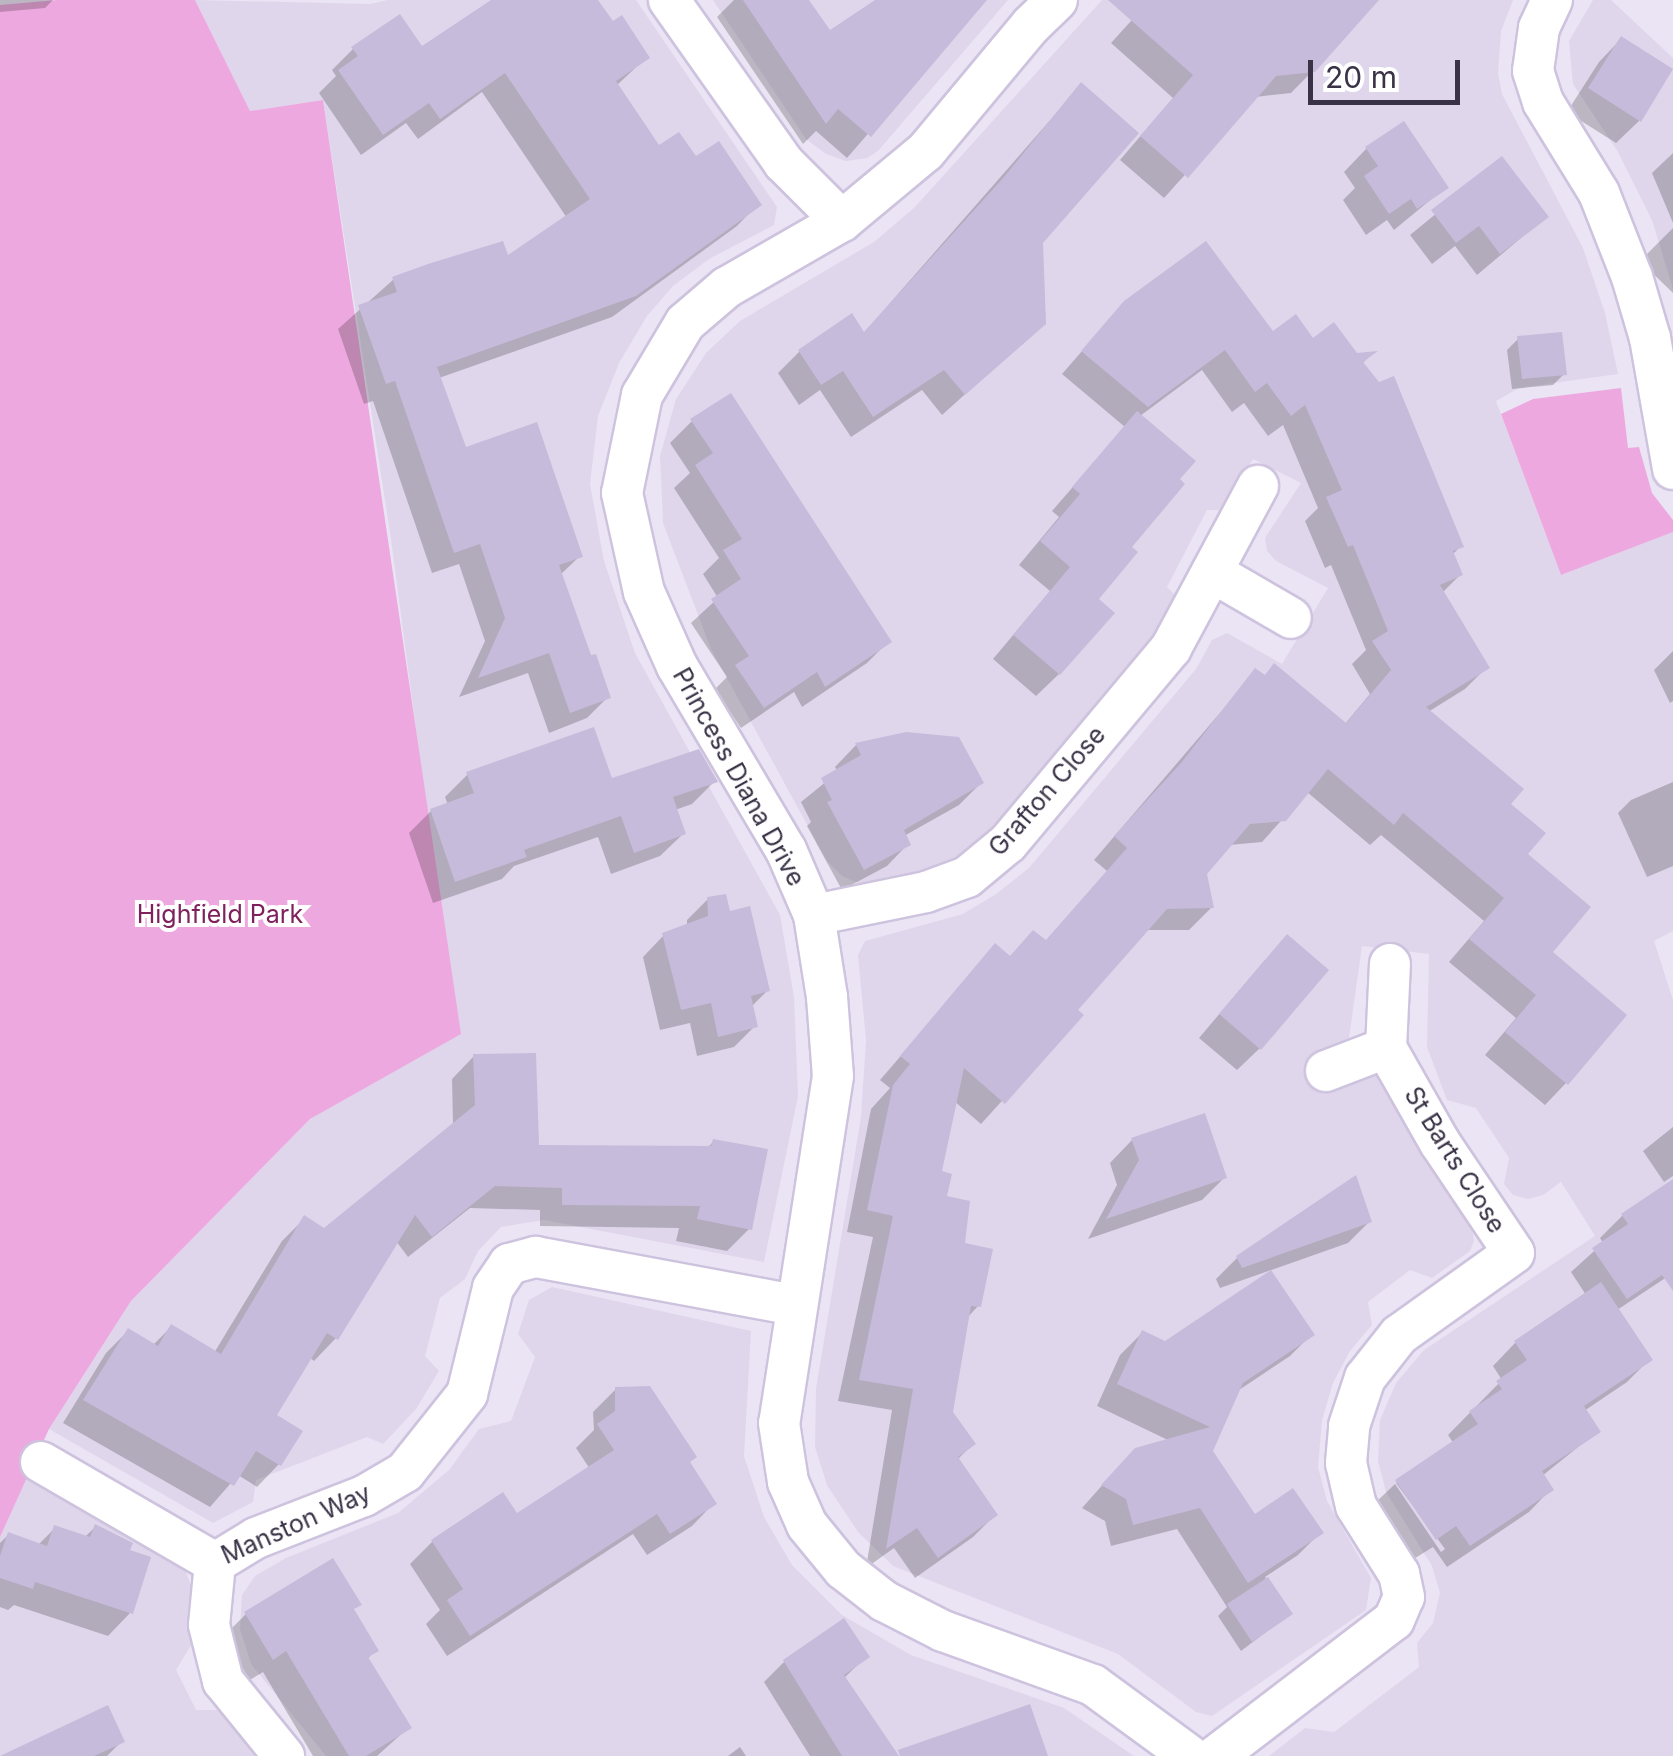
<!DOCTYPE html>
<style>
body{margin:0}
#map{position:relative;width:1673px;height:1756px;overflow:hidden;background:#ebe4f4;font-family:Inter,sans-serif}
div>[style]{position:absolute}
.residential>*{inset:0;background:#dfd6ec}
.green>*{inset:0;background:#eda9df}
.shadow>*{inset:0;background:#0003}
.building>*{inset:0;background:#c6bbda}
.roads{filter:drop-shadow(2px 0 #cec3de) drop-shadow(-2px 0 #cec3de) drop-shadow(0 2px #cec3de) drop-shadow(0 -2px #cec3de)}
.street>*{height:40px;margin:-20px;padding:0 20px;transform-origin:20px;border-radius:20px;background:#fff}
span{translate:-50% -50%;white-space:nowrap;text-align:center;line-height:1.15;-webkit-text-stroke:8px #fff;paint-order:stroke}
.street-label{font-size:25px;color:#3a3347}
.park-label{font-size:25px;color:#7e215c}
.scale{position:absolute;left:1308px;top:60px;width:152px;height:45px;box-sizing:border-box;border:5px solid #3a3347;border-top:0;padding-left:12px;font-size:30px;line-height:35px;white-space:nowrap;color:#3a3347;-webkit-text-stroke:8px #fff;paint-order:stroke}
</style>
<div id="map">
<div class="residential">
<i style="clip-path:polygon(195px 0,370px 4px,388px 0,636px 0,777px 207px,774px 225px,709px 259px,673px 286px,647px 316px,619px 363px,598px 416px,590px 484px,604px 561px,635px 653px,780px 915px,794px 997px,798px 1096px,764px 1262px,544px 1220px,501px 1227px,478px 1251px,465px 1279px,440px 1298px,425px 1356px,439px 1371px,416px 1409px,383px 1444px,367px 1437px,256px 1480px,253px 1502px,213px 1523px,49px 1429px,131px 1301px,310px 1119px,361px 1086px,423px 783px,391px 539px,323px 100px,250px 111px)"></i>
<i style="clip-path:polygon(713px 0,1008px 0,878px 151px,867px 158px,846px 161px,826px 154px,806px 139px)"></i>
<i style="clip-path:polygon(1102px 0,1513px 0,1501px 31px,1498px 73px,1502px 94px,1583px 248px,1605px 313px,1618px 374px,1519px 388px,1496px 401px,1561px 575px,1673px 532px,1673px 931px,1654px 941px,1673px 1000px,1673px 1756px,1269px 1756px,1305px 1728px,1334px 1732px,1419px 1667px,1417px 1643px,1433px 1623px,1440px 1593px,1432px 1566px,1386px 1492px,1378px 1461px,1380px 1420px,1396px 1383px,1424px 1350px,1595px 1236px,1561px 1182px,1543px 1195px,1528px 1199px,1513px 1195px,1504px 1184px,1509px 1158px,1476px 1108px,1447px 1100px,1427px 1047px,1429px 954px,1362px 946px,1348px 1045px,1367px 1074px,1376px 1073px,1387px 1082px,1471px 1223px,1474px 1241px,1470px 1251px,1432px 1278px,1410px 1270px,1368px 1302px,1372px 1325px,1350px 1351px,1333px 1383px,1322px 1420px,1318px 1467px,1327px 1501px,1371px 1578px,1366px 1610px,1212px 1716px,1196px 1712px,1118px 1654px,893px 1566px,858px 1532px,827px 1485px,815px 1447px,816px 1389px,861px 1117px,866px 1041px,858px 955px,865px 941px,963px 914px,996px 894px,1029px 868px,1196px 669px,1212px 640px,1227px 633px,1282px 664px,1328px 588px,1276px 561px,1267px 551px,1265px 538px,1301px 483px,1253px 459px,1221px 510px,1207px 510px,1167px 587px,1176px 596px,1165px 624px,988px 836px,931px 873px,861px 884px,842px 876px,827px 861px,711px 649px,663px 523px,660px 456px,676px 399px,706px 353px,740px 321px,874px 242px,915px 207px)"></i>
<i style="clip-path:polygon(1593px 0,1611px 0,1673px 58px,1673px 289px,1652px 220px,1618px 152px,1573px 84px,1569px 41px)"></i>
<i style="clip-path:polygon(552px 1287px,751px 1331px,744px 1456px,764px 1517px,792px 1565px,842px 1615px,911px 1655px,1064px 1708px,1134px 1756px,326px 1756px,251px 1664px,240px 1629px,242px 1595px,255px 1576px,286px 1558px,398px 1513px,449px 1470px,479px 1429px,511px 1421px,535px 1357px,518px 1334px,529px 1300px)"></i>
<i style="clip-path:polygon(27px 1472px,182px 1563px,191px 1585px,193px 1642px,176px 1670px,196px 1710px,218px 1710px,260px 1756px,0 1756px,0 1537px)"></i>
</div>
<div class="green">
<i style="clip-path:polygon(57px 0,195px 0,250px 111px,323px 100px,461px 1034px,310px 1119px,131px 1301px,49px 1429px,0 1537px,0 5px)"></i>
<i style="clip-path:polygon(1621px 388px,1628px 448px,1639px 447px,1652px 493px,1673px 520px,1673px 532px,1561px 575px,1501px 414px,1533px 399px)"></i>
</div>
<div class="shadow">
<i style="clip-path:polygon(0 0,53px 0,45px 8px,0 12px)"></i>
<i style="clip-path:polygon(495px 0,595px 0,612px 25px,647px 57px,616px 86px,658px 149px,695px 160px,758px 204px,737px 226px,612px 317px,439px 378px,464px 451px,580px 556px,560px 575px,589px 658px,608px 697px,587px 718px,549px 733px,528px 673px,459px 697px,485px 641px,459px 564px,432px 573px,373px 401px,364px 404px,338px 329px,394px 279px,506px 259px,567px 218px,482px 92px,418px 139px,406px 123px,361px 155px,319px 93px,336px 76px,332px 70px,353px 49px,422px 50px)"></i>
<i style="clip-path:polygon(734px 0,806px 0,829px 34px,887px 0,984px 0,847px 158px,816px 131px,803px 144px,717px 17px)"></i>
<i style="clip-path:polygon(1150px 0,1350px 0,1337px 46px,1291px 93px,1255px 97px,1164px 198px,1120px 160px,1173px 98px,1111px 43px)"></i>
<i style="clip-path:polygon(1621px 39px,1671px 71px,1639px 121px,1616px 143px,1567px 112px,1599px 62px)"></i>
<i style="clip-path:polygon(1081px 85px,1041px 242px,1044px 323px,942px 415px,922px 390px,851px 437px,820px 390px,799px 405px,778px 373px,799px 352px,863px 334px)"></i>
<i style="clip-path:polygon(1403px 124px,1446px 187px,1394px 230px,1387px 220px,1366px 235px,1343px 200px,1355px 188px,1344px 172px,1366px 149px)"></i>
<i style="clip-path:polygon(1673px 153px,1673px 223px,1652px 173px)"></i>
<i style="clip-path:polygon(1502px 160px,1546px 217px,1477px 275px,1455px 246px,1432px 264px,1410px 235px)"></i>
<i style="clip-path:polygon(1673px 228px,1673px 293px,1640px 261px)"></i>
<i style="clip-path:polygon(1103px 327px,1273px 334px,1356px 356px,1371px 354px,1362px 364px,1461px 546px,1452px 555px,1460px 575px,1442px 593px,1487px 667px,1465px 689px,1428px 712px,1508px 804px,1549px 953px,1566px 1083px,1545px 1105px,1485px 1055px,1516px 1018px,1449px 962px,1484px 921px,1381px 835px,1370px 845px,1307px 792px,1262px 842px,1229px 845px,1205px 873px,1211px 908px,1189px 930px,1146px 930px,1075px 1011px,1080px 1015px,981px 1124px,954px 1101px,939px 1173px,978px 1306px,967px 1318px,951px 1412px,973px 1444px,957px 1460px,995px 1515px,973px 1537px,915px 1578px,894px 1548px,866px 1568px,892px 1410px,838px 1401px,873px 1237px,847px 1232px,871px 1109px,890px 1088px,880px 1080px,995px 947px,1009px 958px,1044px 943px,1107px 871px,1094px 860px,1256px 671px,1344px 725px,1370px 694px,1352px 664px,1366px 650px,1331px 565px,1325px 568px,1305px 521px,1318px 508px,1283px 425px,1268px 436px,1244px 403px,1232px 412px,1202px 370px,1140px 416px,1128px 547px,1095px 599px,1059px 674px,1036px 696px,993px 659px,1050px 591px,1019px 565px,1059px 517px,1052px 511px,1125px 427px,1062px 374px)"></i>
<i style="clip-path:polygon(1518px 339px,1564px 374px,1553px 385px,1512px 389px,1507px 350px)"></i>
<i style="clip-path:polygon(692px 421px,889px 641px,867px 663px,802px 707px,794px 692px,741px 728px,715px 689px,727px 677px,691px 623px,718px 598px,703px 574px,719px 558px,674px 488px,690px 473px,670px 443px)"></i>
<i style="clip-path:polygon(1673px 651px,1673px 701px,1670px 703px,1654px 670px)"></i>
<i style="clip-path:polygon(856px 745px,981px 783px,959px 805px,904px 836px,908px 844px,887px 866px,842px 890px,807px 826px,811px 822px,801px 802px,838px 772px,835px 767px)"></i>
<i style="clip-path:polygon(468px 774px,611px 781px,715px 781px,692px 804px,675px 810px,683px 834px,660px 856px,611px 874px,598px 837px,514px 866px,502px 879px,433px 903px,409px 833px,431px 811px,448px 805px,445px 797px)"></i>
<i style="clip-path:polygon(1673px 782px,1673px 866px,1647px 877px,1618px 813px,1631px 800px)"></i>
<i style="clip-path:polygon(708px 899px,767px 991px,751px 1007px,755px 1026px,734px 1047px,697px 1056px,690px 1023px,660px 1030px,643px 957px,664px 935px,687px 927px,687px 920px)"></i>
<i style="clip-path:polygon(1265px 960px,1260px 1048px,1237px 1070px,1199px 1038px)"></i>
<i style="clip-path:polygon(474px 1056px,536px 1147px,706px 1149px,714px 1141px,749px 1229px,727px 1251px,676px 1241px,679px 1228px,540px 1226px,540px 1210px,470px 1208px,408px 1257px,396px 1241px,336px 1338px,314px 1361px,309px 1357px,273px 1416px,279px 1464px,257px 1487px,238px 1475px,210px 1507px,63px 1423px,106px 1353px,128px 1331px,152px 1346px,171px 1327px,214px 1353px,282px 1241px,304px 1219px,324px 1231px,453px 1125px,452px 1079px)"></i>
<i style="clip-path:polygon(1673px 1127px,1673px 1176px,1664px 1182px,1643px 1151px)"></i>
<i style="clip-path:polygon(1132px 1140px,1225px 1177px,1202px 1200px,1088px 1239px,1117px 1185px,1110px 1163px)"></i>
<i style="clip-path:polygon(1622px 1216px,1673px 1218px,1673px 1273px,1617px 1310px,1650px 1359px,1627px 1382px,1584px 1411px,1598px 1431px,1542px 1476px,1551px 1489px,1529px 1512px,1447px 1567px,1433px 1547px,1412px 1560px,1374px 1504px,1395px 1484px,1441px 1552px,1445px 1549px,1396px 1483px,1454px 1444px,1448px 1435px,1502px 1380px,1493px 1366px,1515px 1343px,1586px 1295px,1571px 1272px,1603px 1243px,1600px 1238px)"></i>
<i style="clip-path:polygon(1369px 1222px,1348px 1243px,1220px 1288px,1216px 1279px,1237px 1258px)"></i>
<i style="clip-path:polygon(1142px 1333px,1166px 1344px,1312px 1334px,1290px 1356px,1236px 1392px,1210px 1451px,1255px 1517px,1320px 1533px,1298px 1555px,1265px 1577px,1290px 1614px,1241px 1651px,1218px 1616px,1227px 1607px,1177px 1529px,1111px 1546px,1105px 1521px,1082px 1508px,1113px 1473px,1170px 1441px,1097px 1406px,1120px 1355px)"></i>
<i style="clip-path:polygon(616px 1389px,688px 1463px,714px 1503px,692px 1526px,647px 1555px,633px 1534px,447px 1656px,426px 1624px,440px 1610px,410px 1564px,432px 1542px,516px 1516px,590px 1469px,576px 1448px,594px 1430px,593px 1412px)"></i>
<i style="clip-path:polygon(95px 1527px,130px 1613px,108px 1636px,14px 1605px,8px 1610px,0 1607px,0 1543px,8px 1535px,38px 1545px,55px 1528px,84px 1538px)"></i>
<i style="clip-path:polygon(352px 1611px,376px 1650px,367px 1659px,408px 1728px,377px 1756px,313px 1756px,263px 1672px,250px 1680px,223px 1637px,246px 1614px)"></i>
<i style="clip-path:polygon(867px 1656px,843px 1679px,894px 1756px,810px 1756px,764px 1682px,784px 1662px)"></i>
<i style="clip-path:polygon(122px 1741px,107px 1756px,8px 1756px)"></i>
<i style="clip-path:polygon(740px 1747px,746px 1756px,728px 1756px)"></i>
</div>
<div class="building">
<i style="clip-path:polygon(491px 0,598px 0,613px 21px,622px 15px,650px 58px,616px 81px,659px 145px,679px 132px,696px 156px,719px 141px,762px 205px,636px 296px,437px 367px,466px 447px,537px 422px,583px 557px,559px 565px,591px 655px,596px 654px,611px 698px,570px 713px,549px 653px,478px 678px,505px 618px,480px 544px,454px 553px,395px 381px,386px 384px,358px 305px,397px 292px,392px 277px,428px 264px,503px 241px,508px 255px,590px 199px,505px 73px,440px 119px,429px 103px,383px 135px,338px 70px,358px 56px,351px 47px,400px 14px,422px 46px)"></i>
<i style="clip-path:polygon(743px 0,809px 0,830px 30px,875px 0,987px 0,871px 137px,838px 109px,826px 124px)"></i>
<i style="clip-path:polygon(1108px 0,1379px 0,1315px 72px,1276px 76px,1188px 178px,1140px 136px,1193px 75px)"></i>
<i style="clip-path:polygon(1621px 36px,1673px 69px,1641px 122px,1588px 88px)"></i>
<i style="clip-path:polygon(1081px 82px,1139px 133px,1043px 243px,1046px 324px,965px 395px,944px 370px,873px 417px,843px 371px,821px 385px,798px 350px,852px 313px,864px 332px,1004px 177px)"></i>
<i style="clip-path:polygon(1404px 121px,1449px 188px,1417px 209px,1411px 199px,1389px 214px,1364px 176px,1378px 166px,1365px 147px)"></i>
<i style="clip-path:polygon(1502px 156px,1549px 217px,1500px 254px,1479px 226px,1456px 243px,1431px 210px)"></i>
<i style="clip-path:polygon(1206px 241px,1273px 331px,1296px 314px,1313px 338px,1334px 322px,1357px 353px,1378px 351px,1363px 362px,1379px 382px,1394px 376px,1464px 547px,1453px 551px,1463px 575px,1440px 585px,1490px 668px,1426px 707px,1524px 789px,1511px 804px,1546px 833px,1528px 854px,1591px 907px,1553px 952px,1627px 1015px,1568px 1085px,1505px 1032px,1536px 995px,1469px 939px,1504px 898px,1403px 813px,1394px 825px,1328px 769px,1286px 821px,1250px 824px,1207px 874px,1214px 908px,1167px 909px,1078px 1010px,1084px 1015px,1005px 1104px,964px 1068px,942px 1171px,952px 1174px,947px 1196px,970px 1201px,965px 1243px,993px 1249px,981px 1307px,971px 1306px,953px 1412px,976px 1444px,958px 1457px,998px 1515px,938px 1558px,917px 1528px,886px 1549px,913px 1389px,859px 1380px,893px 1216px,867px 1210px,893px 1085px,910px 1064px,900px 1056px,995px 943px,1010px 956px,1033px 930px,1046px 940px,1127px 848px,1114px 836px,1181px 763px,1255px 668px,1265px 675px,1274px 663px,1346px 723px,1391px 670px,1372px 641px,1388px 631px,1353px 545px,1348px 547px,1326px 497px,1342px 490px,1305px 405px,1291px 416px,1267px 383px,1255px 392px,1225px 350px,1148px 407px,1081px 351px,1124px 301px)"></i>
<i style="clip-path:polygon(1562px 332px,1567px 375px,1522px 379px,1517px 336px)"></i>
<i style="clip-path:polygon(731px 393px,892px 642px,825px 687px,817px 672px,764px 708px,735px 665px,749px 656px,711px 599px,741px 579px,723px 550px,742px 539px,695px 465px,713px 453px,690px 419px)"></i>
<i style="clip-path:polygon(1137px 411px,1196px 461px,1180px 479px,1185px 484px,1132px 547px,1138px 552px,1099px 599px,1115px 613px,1060px 675px,1013px 635px,1070px 567px,1040px 541px,1080px 494px,1072px 487px)"></i>
<i style="clip-path:polygon(594px 727px,612px 778px,699px 749px,718px 782px,673px 797px,686px 834px,634px 853px,621px 816px,524px 850px,527px 857px,455px 882px,430px 809px,474px 793px,466px 772px)"></i>
<i style="clip-path:polygon(906px 732px,959px 737px,984px 783px,904px 830px,911px 845px,864px 870px,827px 802px,832px 800px,821px 778px,861px 755px,855px 743px)"></i>
<i style="clip-path:polygon(726px 894px,730px 911px,750px 906px,770px 991px,751px 996px,758px 1027px,718px 1037px,711px 1003px,681px 1010px,662px 933px,708px 916px,707px 897px)"></i>
<i style="clip-path:polygon(1287px 934px,1329px 970px,1261px 1050px,1219px 1014px)"></i>
<i style="clip-path:polygon(536px 1053px,539px 1145px,711px 1146px,713px 1139px,768px 1149px,752px 1230px,697px 1219px,700px 1206px,562px 1205px,562px 1188px,495px 1186px,432px 1237px,415px 1215px,338px 1340px,327px 1333px,277px 1415px,303px 1431px,281px 1466px,256px 1451px,234px 1486px,83px 1400px,128px 1328px,158px 1346px,171px 1324px,221px 1354px,304px 1215px,324px 1228px,475px 1105px,473px 1054px)"></i>
<i style="clip-path:polygon(1205px 1113px,1227px 1178px,1106px 1219px,1139px 1160px,1131px 1138px)"></i>
<i style="clip-path:polygon(1356px 1175px,1372px 1222px,1242px 1268px,1236px 1256px)"></i>
<i style="clip-path:polygon(1673px 1179px,1673px 1291px,1662px 1275px,1627px 1299px,1592px 1248px,1628px 1224px,1621px 1214px)"></i>
<i style="clip-path:polygon(1271px 1270px,1315px 1335px,1243px 1383px,1213px 1451px,1255px 1514px,1293px 1488px,1324px 1533px,1248px 1583px,1200px 1508px,1133px 1525px,1126px 1499px,1101px 1485px,1135px 1448px,1210px 1427px,1117px 1384px,1142px 1330px,1165px 1341px)"></i>
<i style="clip-path:polygon(1601px 1282px,1653px 1360px,1584px 1406px,1601px 1432px,1542px 1471px,1554px 1490px,1470px 1546px,1456px 1526px,1436px 1540px,1395px 1480px,1478px 1424px,1469px 1411px,1502px 1389px,1496px 1381px,1527px 1360px,1514px 1341px)"></i>
<i style="clip-path:polygon(650px 1386px,697px 1457px,690px 1462px,717px 1504px,670px 1534px,657px 1514px,470px 1636px,447px 1600px,463px 1589px,431px 1540px,503px 1492px,517px 1513px,614px 1450px,597px 1424px,615px 1411px,615px 1387px)"></i>
<i style="clip-path:polygon(95px 1524px,133px 1543px,130px 1550px,151px 1557px,133px 1614px,35px 1582px,33px 1589px,0 1578px,0 1556px,8px 1532px,47px 1546px,54px 1525px,90px 1537px)"></i>
<i style="clip-path:polygon(333px 1558px,362px 1605px,354px 1609px,379px 1651px,368px 1657px,412px 1728px,366px 1756px,349px 1756px,286px 1651px,273px 1660px,244px 1612px)"></i>
<i style="clip-path:polygon(1268px 1577px,1293px 1614px,1252px 1642px,1227px 1604px)"></i>
<i style="clip-path:polygon(844px 1618px,870px 1657px,844px 1675px,899px 1756px,842px 1756px,783px 1660px)"></i>
<i style="clip-path:polygon(1030px 1704px,1048px 1756px,900px 1756px,898px 1750px)"></i>
<i style="clip-path:polygon(108px 1705px,125px 1742px,94px 1756px,0 1756px)"></i>
</div>
<div class="roads">
<div class="street">
<i style="left:669px;top:0;width:199px;rotate:54.8deg"></i>
<i style="left:784px;top:163px;width:82px;rotate:45deg"></i>
<i style="left:1057px;top:0;width:36px;rotate:136deg"></i>
<i style="left:1031px;top:25px;width:165px;rotate:129.8deg"></i>
<i style="left:925px;top:152px;width:108px;rotate:140.3deg"></i>
<i style="left:842px;top:221px;width:133px;rotate:150.1deg"></i>
<i style="left:727px;top:287px;width:55px;rotate:139.4deg"></i>
<i style="left:685px;top:323px;width:84px;rotate:120.8deg"></i>
<i style="left:642px;top:395px;width:100px;rotate:101.5deg"></i>
<i style="left:622px;top:493px;width:101px;rotate:77.5deg"></i>
<i style="left:644px;top:592px;width:81px;rotate:66deg"></i>
<i style="left:677px;top:666px;width:214px;rotate:59.4deg"></i>
<i style="left:786px;top:850px;width:71px;rotate:66.7deg"></i>
<i style="left:814px;top:915px;width:83px;rotate:81deg"></i>
<i style="left:827px;top:997px;width:79px;rotate:85.7deg"></i>
<i style="left:833px;top:1076px;width:351px;rotate:98.8deg"></i>
<i style="left:779px;top:1423px;width:60px;rotate:81.3deg"></i>
<i style="left:788px;top:1482px;width:47px;rotate:66.2deg"></i>
<i style="left:807px;top:1525px;width:57px;rotate:50.7deg"></i>
<i style="left:843px;top:1569px;width:52px;rotate:38deg"></i>
<i style="left:884px;top:1601px;width:66px;rotate:27deg"></i>
<i style="left:943px;top:1631px;width:159px;rotate:19.8deg"></i>
<i style="left:1093px;top:1685px;width:120px;rotate:36.2deg"></i>
<i style="left:1552px;top:0;width:31px;rotate:115deg"></i>
<i style="left:1539px;top:28px;width:43px;rotate:97.9deg"></i>
<i style="left:1533px;top:71px;width:33px;rotate:72deg"></i>
<i style="left:1543px;top:102px;width:107px;rotate:58.4deg"></i>
<i style="left:1599px;top:193px;width:90px;rotate:68.6deg"></i>
<i style="left:1632px;top:277px;width:64px;rotate:73.6deg"></i>
<i style="left:1650px;top:338px;width:133px;rotate:80deg"></i>
<i style="left:1212px;top:572px;width:91px;rotate:30.2deg"></i>
<i style="left:814px;top:915px;width:114px;rotate:-11.6deg"></i>
<i style="left:926px;top:892px;width:44px;rotate:-20.1deg"></i>
<i style="left:967px;top:877px;width:53px;rotate:-39.7deg"></i>
<i style="left:1008px;top:843px;width:254px;rotate:-50.1deg"></i>
<i style="left:1171px;top:648px;width:184px;rotate:-61.8deg"></i>
<i style="left:1326px;top:1071px;width:64px;rotate:-21deg"></i>
<i style="left:41px;top:1462px;width:201px;rotate:30.1deg"></i>
<i style="left:215px;top:1563px;width:48px;rotate:-31.4deg"></i>
<i style="left:256px;top:1538px;width:116px;rotate:-21.3deg"></i>
<i style="left:364px;top:1496px;width:48px;rotate:-30.3deg"></i>
<i style="left:405px;top:1472px;width:100px;rotate:-51.5deg"></i>
<i style="left:467px;top:1394px;width:109px;rotate:-76.2deg"></i>
<i style="left:493px;top:1288px;width:29px;rotate:-56deg"></i>
<i style="left:509px;top:1264px;width:28px;rotate:-15deg"></i>
<i style="left:536px;top:1257px;width:263px;rotate:10.5deg"></i>
<i style="left:215px;top:1563px;width:62px;rotate:95.5deg"></i>
<i style="left:209px;top:1625px;width:58px;rotate:76deg"></i>
<i style="left:223px;top:1681px;width:97px;rotate:50.9deg"></i>
<i style="left:1216px;top:1756px;width:224px;rotate:-37.4deg"></i>
<i style="left:1394px;top:1620px;width:25px;rotate:-67deg"></i>
<i style="left:1404px;top:1597px;width:24px;rotate:-102deg"></i>
<i style="left:1399px;top:1574px;width:80px;rotate:-122.3deg"></i>
<i style="left:1356px;top:1506px;width:44px;rotate:-103.1deg"></i>
<i style="left:1346px;top:1463px;width:37px;rotate:-85deg"></i>
<i style="left:1349px;top:1426px;width:51px;rotate:-71.6deg"></i>
<i style="left:1365px;top:1378px;width:55px;rotate:-51.7deg"></i>
<i style="left:1399px;top:1335px;width:141px;rotate:-35.5deg"></i>
<i style="left:1514px;top:1253px;width:133px;rotate:-123.9deg"></i>
<i style="left:1440px;top:1143px;width:109px;rotate:-119.6deg"></i>
<i style="left:1386px;top:1048px;width:84px;rotate:-87.3deg"></i>
</div>
</div>
<div class="street-label">
<span style="left:739px;top:777px;rotate:61deg">Princess Diana Drive</span>
<span style="left:1047px;top:791px;rotate:-49deg">Grafton Close</span>
<span style="left:1455px;top:1160px;rotate:58deg">St Barts Close</span>
<span style="left:296px;top:1524px;rotate:-24deg">Manston Way</span>
</div>
<div class="park-label">
<span style="left:220px;top:914px">Highfield Park</span>
</div>
<div class="scale">20 m</div>
</div>
